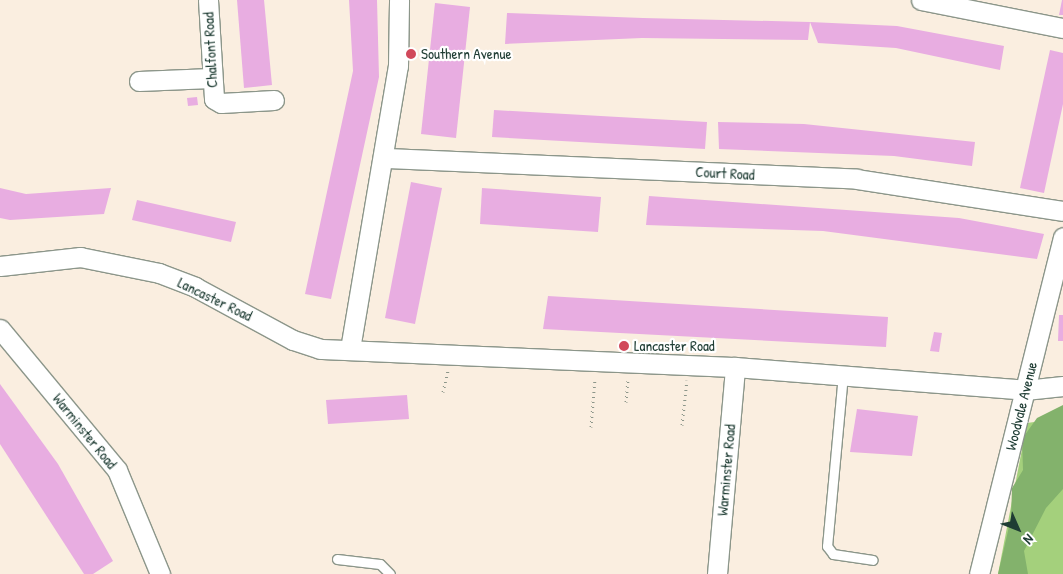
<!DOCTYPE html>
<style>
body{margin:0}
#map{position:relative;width:1063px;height:574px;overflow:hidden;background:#faeee0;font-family:"Patrick Hand",sans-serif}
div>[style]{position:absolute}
.green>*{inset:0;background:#a4d07c}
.forest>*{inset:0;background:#83b26c}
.building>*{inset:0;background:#e8ade1}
.path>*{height:3px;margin-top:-1.5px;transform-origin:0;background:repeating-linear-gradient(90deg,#8c968a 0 1px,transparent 0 5px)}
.roads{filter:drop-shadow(1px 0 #8c968a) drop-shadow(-1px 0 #8c968a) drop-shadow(0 1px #8c968a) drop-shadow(0 -1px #8c968a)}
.lane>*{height:9px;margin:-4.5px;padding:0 4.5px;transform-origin:4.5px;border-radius:4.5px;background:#fff}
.street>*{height:19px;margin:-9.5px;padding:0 9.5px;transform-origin:9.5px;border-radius:9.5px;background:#fff}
.dots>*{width:14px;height:14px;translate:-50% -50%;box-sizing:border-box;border:2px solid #fff;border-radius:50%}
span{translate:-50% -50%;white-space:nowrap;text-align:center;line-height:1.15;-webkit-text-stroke:4.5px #fff;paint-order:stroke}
.street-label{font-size:15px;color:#1f3d34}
.poi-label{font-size:15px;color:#1f3d34}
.left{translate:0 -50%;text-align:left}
.north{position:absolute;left:993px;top:504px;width:50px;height:50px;-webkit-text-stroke:4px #fff;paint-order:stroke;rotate:134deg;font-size:14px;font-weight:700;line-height:20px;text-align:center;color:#1f3d34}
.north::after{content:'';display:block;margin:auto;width:18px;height:22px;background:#1f3d34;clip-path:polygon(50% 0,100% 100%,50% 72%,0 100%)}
</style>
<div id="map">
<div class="green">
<i style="clip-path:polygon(1063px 418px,1063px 574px,998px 574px,1027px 423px)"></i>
</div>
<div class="forest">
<i style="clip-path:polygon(1063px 405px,1063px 489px,1046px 508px,1024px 551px,1028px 574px,998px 574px,1011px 518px,1012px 488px,1023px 470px,1022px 439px,1037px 418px)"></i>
</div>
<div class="building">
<i style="clip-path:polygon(237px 0,264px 0,272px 85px,244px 88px)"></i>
<i style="clip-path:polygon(349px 0,377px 0,379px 77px,331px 299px,305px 294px,353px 71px)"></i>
<i style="clip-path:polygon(1062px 0,1063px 0,1063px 15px,1059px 15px)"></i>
<i style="clip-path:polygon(435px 3px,470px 7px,456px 138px,421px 134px)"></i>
<i style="clip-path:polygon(507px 13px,643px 18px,810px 22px,808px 40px,642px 38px,505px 44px)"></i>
<i style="clip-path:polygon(810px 22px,897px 26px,1004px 46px,1000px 70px,896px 48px,818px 43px)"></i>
<i style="clip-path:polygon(1050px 50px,1063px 53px,1063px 104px,1044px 193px,1020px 188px)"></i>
<i style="clip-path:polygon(197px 97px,198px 105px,188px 106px,187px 98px)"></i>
<i style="clip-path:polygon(494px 110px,707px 122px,705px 149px,492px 137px)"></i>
<i style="clip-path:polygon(718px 122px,804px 124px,975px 142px,972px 166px,894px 156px,719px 149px)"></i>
<i style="clip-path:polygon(411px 182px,442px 188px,415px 324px,385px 318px)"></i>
<i style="clip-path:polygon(0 188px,26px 194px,111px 188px,104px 214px,10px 220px,0 218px)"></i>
<i style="clip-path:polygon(482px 188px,601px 197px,598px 232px,480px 224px)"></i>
<i style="clip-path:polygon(649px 196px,959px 218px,1044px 234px,1037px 259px,823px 231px,646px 225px)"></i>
<i style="clip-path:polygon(137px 200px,236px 222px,231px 242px,132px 220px)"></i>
<i style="clip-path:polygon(548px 296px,888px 317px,886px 347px,543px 329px)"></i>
<i style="clip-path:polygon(1059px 315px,1063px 315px,1063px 341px,1058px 341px)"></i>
<i style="clip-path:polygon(934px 332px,942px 333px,939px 352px,930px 351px)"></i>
<i style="clip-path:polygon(0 384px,58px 464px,113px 561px,93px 574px,84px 574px,0 444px)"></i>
<i style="clip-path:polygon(407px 395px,409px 419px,328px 424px,326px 400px)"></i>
<i style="clip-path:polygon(857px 409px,918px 416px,912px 456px,850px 452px)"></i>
</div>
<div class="path">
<i style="left:443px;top:392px;width:23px;rotate:-77deg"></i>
<i style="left:626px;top:402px;width:23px;rotate:-85deg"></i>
<i style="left:682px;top:425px;width:45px;rotate:-83.7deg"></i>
<i style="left:591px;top:427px;width:49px;rotate:-85.3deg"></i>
</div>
<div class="roads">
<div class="lane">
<i style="left:843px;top:374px;width:173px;rotate:95.3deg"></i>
<i style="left:827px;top:546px;width:10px;rotate:53deg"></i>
<i style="left:833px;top:554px;width:40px;rotate:8.5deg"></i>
<i style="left:337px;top:559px;width:43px;rotate:6.6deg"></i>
<i style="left:380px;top:564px;width:14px;rotate:45deg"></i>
</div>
<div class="street">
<i style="left:208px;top:0;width:99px;rotate:86.5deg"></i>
<i style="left:214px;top:99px;width:8px;rotate:30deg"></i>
<i style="left:221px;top:103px;width:53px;rotate:-3.2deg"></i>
<i style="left:921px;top:0;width:145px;rotate:11.2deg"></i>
<i style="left:139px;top:81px;width:72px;rotate:-2.4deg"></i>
<i style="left:385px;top:158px;width:472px;rotate:2.5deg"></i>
<i style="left:857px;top:179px;width:208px;rotate:8.8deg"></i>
<i style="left:0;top:266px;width:81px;rotate:-6.4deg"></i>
<i style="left:80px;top:257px;width:81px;rotate:11.4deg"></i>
<i style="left:159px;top:273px;width:39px;rotate:21deg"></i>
<i style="left:195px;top:287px;width:111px;rotate:28.4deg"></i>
<i style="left:293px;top:340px;width:28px;rotate:18deg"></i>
<i style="left:320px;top:349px;width:415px;rotate:2.5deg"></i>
<i style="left:735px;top:367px;width:291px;rotate:4.5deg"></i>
<i style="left:1025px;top:390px;width:38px;rotate:-6deg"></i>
<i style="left:0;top:329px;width:183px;rotate:50.3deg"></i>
<i style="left:117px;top:470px;width:113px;rotate:67.5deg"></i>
<i style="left:350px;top:349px;width:287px;rotate:-80.4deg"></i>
<i style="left:398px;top:66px;width:66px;rotate:-89.1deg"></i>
<i style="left:717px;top:574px;width:208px;rotate:-85deg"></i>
<i style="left:979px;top:574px;width:347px;rotate:-76deg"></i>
</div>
</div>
<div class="dots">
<i style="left:411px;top:54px;background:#d1495b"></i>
<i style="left:624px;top:346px;background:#d1495b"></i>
</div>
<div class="street-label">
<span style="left:210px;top:50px;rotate:-93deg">Chalfont Road</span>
<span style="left:725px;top:173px;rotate:3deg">Court Road</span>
<span style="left:215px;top:299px;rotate:26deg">Lancaster Road</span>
<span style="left:1021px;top:406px;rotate:-76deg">Woodvale Avenue</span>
<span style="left:85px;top:431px;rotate:51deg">Warminster Road</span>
<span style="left:726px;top:470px;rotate:-85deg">Warminster Road</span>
</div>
<div class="poi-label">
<span class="left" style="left:421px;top:54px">Southern Avenue</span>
<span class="left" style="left:634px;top:346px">Lancaster Road</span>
</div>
<div class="north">N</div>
</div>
